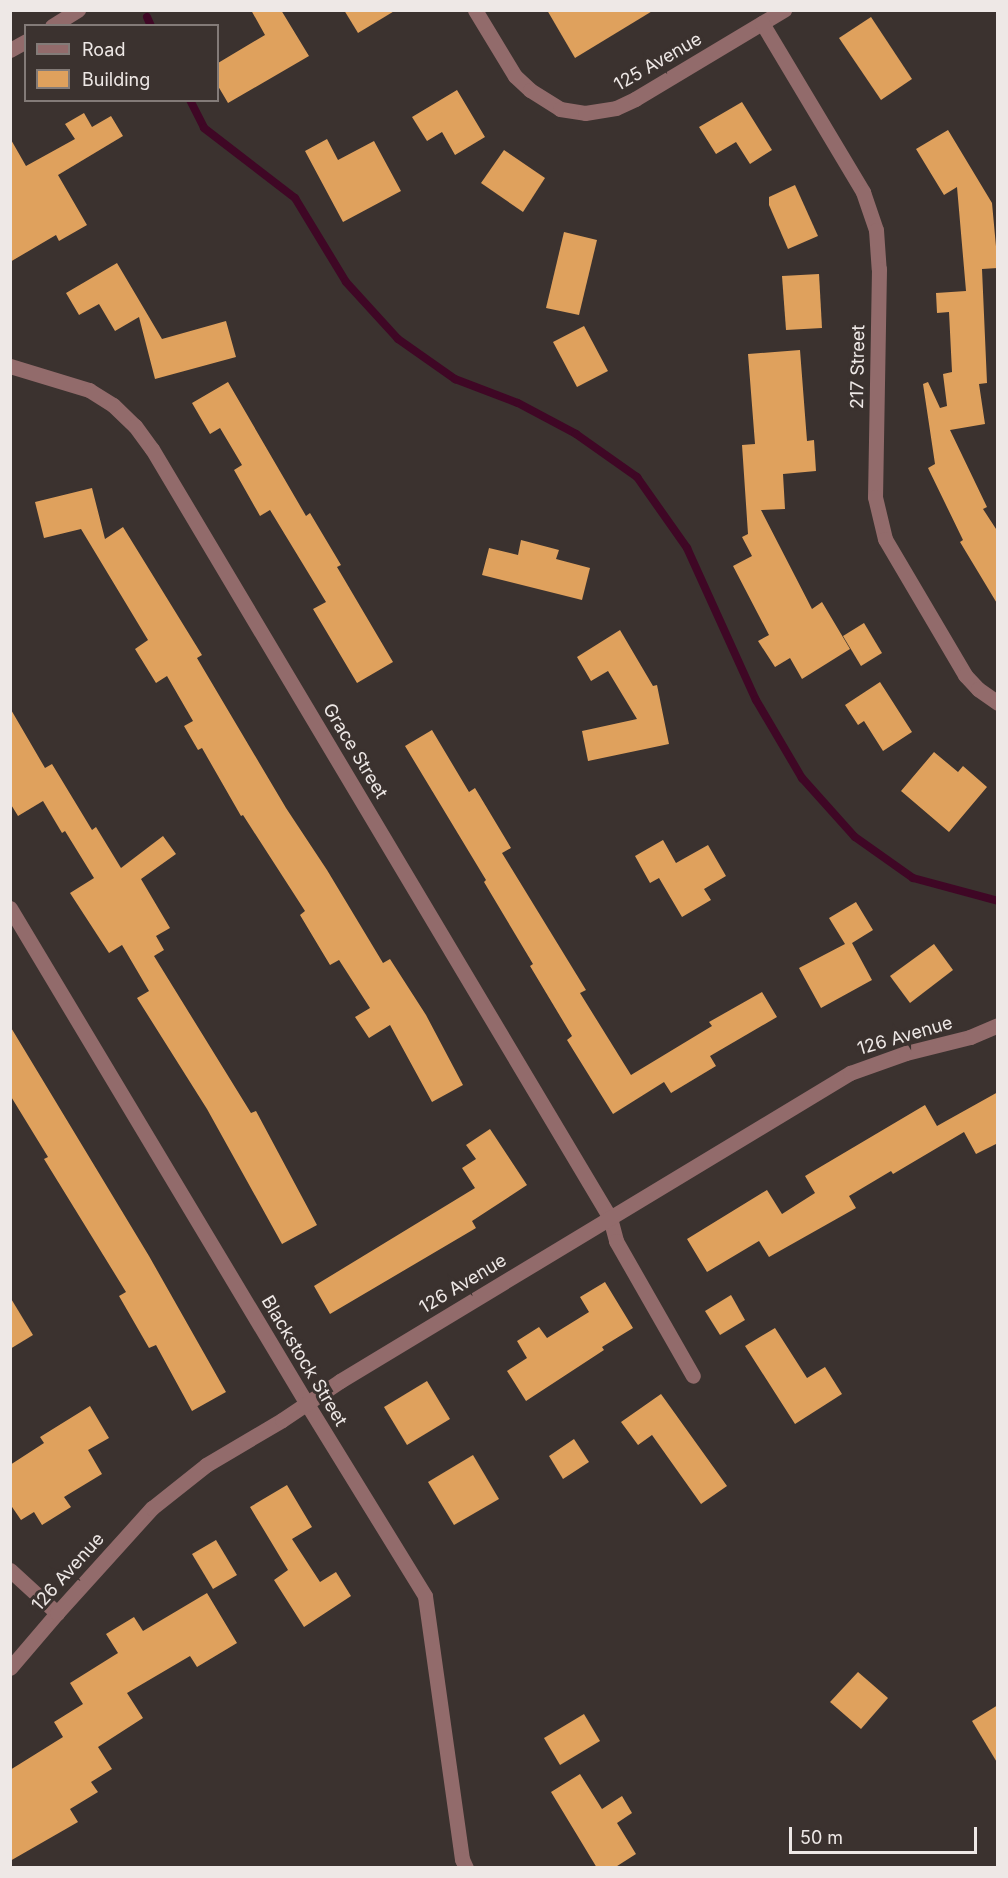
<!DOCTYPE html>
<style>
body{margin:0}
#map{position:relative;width:1008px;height:1878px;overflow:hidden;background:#3b322f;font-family:Inter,sans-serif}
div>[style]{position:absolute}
.stream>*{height:8px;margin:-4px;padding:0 4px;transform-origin:4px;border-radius:4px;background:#3f0725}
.building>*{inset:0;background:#dfa15d}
.minor>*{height:15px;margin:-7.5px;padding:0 7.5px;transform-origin:7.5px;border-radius:7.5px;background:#926b6b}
span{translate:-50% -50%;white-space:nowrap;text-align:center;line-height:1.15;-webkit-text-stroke:6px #3b322f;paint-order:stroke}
.street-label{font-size:18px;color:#eee8e6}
.frame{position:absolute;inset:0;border:12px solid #eee8e6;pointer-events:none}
.legend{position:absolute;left:24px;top:24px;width:195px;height:78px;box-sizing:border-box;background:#3b322f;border:2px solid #837b78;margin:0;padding:8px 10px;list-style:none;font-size:18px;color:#eee8e6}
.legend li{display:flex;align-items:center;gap:12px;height:30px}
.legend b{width:30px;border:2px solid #837b78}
.scale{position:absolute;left:789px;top:1827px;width:188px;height:27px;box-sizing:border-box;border:3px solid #eee8e6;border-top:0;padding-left:8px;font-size:18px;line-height:21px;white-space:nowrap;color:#eee8e6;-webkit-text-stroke:4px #3b322f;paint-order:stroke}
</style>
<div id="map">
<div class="stream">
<i style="left:147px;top:17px;width:10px;rotate:66deg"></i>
<i style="left:190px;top:100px;width:31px;rotate:63deg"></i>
<i style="left:204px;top:128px;width:115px;rotate:37.6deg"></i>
<i style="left:295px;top:198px;width:98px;rotate:58.7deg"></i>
<i style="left:346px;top:282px;width:77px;rotate:47.6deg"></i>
<i style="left:398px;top:339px;width:70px;rotate:35.1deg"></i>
<i style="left:455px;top:379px;width:67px;rotate:20.9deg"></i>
<i style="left:518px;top:403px;width:66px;rotate:28.1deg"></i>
<i style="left:576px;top:434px;width:75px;rotate:35.2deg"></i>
<i style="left:637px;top:477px;width:87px;rotate:54.8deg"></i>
<i style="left:687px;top:548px;width:167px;rotate:65.6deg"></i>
<i style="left:756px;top:700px;width:91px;rotate:59.5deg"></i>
<i style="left:802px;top:778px;width:79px;rotate:48.1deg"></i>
<i style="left:855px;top:837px;width:71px;rotate:35.3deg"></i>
<i style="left:913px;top:878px;width:88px;rotate:15.1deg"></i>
</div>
<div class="building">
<i style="clip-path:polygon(251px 10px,281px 10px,309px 56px,228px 103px,218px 86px,218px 63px,265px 35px)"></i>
<i style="clip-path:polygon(344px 10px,396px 10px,358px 33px)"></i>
<i style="clip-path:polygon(547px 10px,654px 10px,575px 58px)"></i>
<i style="clip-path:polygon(871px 17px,912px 79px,881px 100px,839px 38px)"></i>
<i style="clip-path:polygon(457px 90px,485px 137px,455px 155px,442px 132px,427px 141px,412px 117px)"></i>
<i style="clip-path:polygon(742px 102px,772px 150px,750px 164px,736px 142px,716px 154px,699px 127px)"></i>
<i style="clip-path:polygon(84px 113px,92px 127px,111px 116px,123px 136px,58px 175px,87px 225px,59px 241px,56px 235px,10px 262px,10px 138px,26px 166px,75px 139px,65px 124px)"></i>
<i style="clip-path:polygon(948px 130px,992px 203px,998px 268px,982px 269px,987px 383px,979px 384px,985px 424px,950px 430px,987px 507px,983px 509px,998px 532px,998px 605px,960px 542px,963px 540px,928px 468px,935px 464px,923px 384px,928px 382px,940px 408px,947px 406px,943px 374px,952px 372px,949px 312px,937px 313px,936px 293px,966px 291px,957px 187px,944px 195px,916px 149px)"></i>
<i style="clip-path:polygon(327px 139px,338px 160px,374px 141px,401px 191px,343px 222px,305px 151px)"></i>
<i style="clip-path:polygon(504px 150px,545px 178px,523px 212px,481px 183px)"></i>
<i style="clip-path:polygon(795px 185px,818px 236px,788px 249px,769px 205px,769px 197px)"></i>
<i style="clip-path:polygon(564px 232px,597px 240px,579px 315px,546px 308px)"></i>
<i style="clip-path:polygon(117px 263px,162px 339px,226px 321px,236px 357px,155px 379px,139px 317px,115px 331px,99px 304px,79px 315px,66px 293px)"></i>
<i style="clip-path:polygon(819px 274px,822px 328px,786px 330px,782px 276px)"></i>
<i style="clip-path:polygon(584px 326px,608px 371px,577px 387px,553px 342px)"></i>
<i style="clip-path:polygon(800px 350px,807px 441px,814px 440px,816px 471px,783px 474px,785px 509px,761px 510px,812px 609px,822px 602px,850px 649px,802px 679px,790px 658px,775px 667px,758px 641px,769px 635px,733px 566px,752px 556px,742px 537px,748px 534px,742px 445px,755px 444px,748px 354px)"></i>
<i style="clip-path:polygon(228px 382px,306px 516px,310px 513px,341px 565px,337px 567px,393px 662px,357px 683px,313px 609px,326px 602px,270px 510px,260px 516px,234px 470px,242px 465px,220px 428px,210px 434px,192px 403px)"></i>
<i style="clip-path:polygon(92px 488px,105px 539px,123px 527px,202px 655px,197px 658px,286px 808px,327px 870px,383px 963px,390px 959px,426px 1015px,463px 1085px,432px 1102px,390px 1025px,369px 1038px,355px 1017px,370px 1008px,339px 960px,330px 965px,300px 915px,305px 911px,243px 815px,241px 816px,202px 748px,198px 750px,184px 726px,193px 721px,167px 676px,156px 683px,135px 649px,148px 640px,81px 529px,44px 538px,35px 502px)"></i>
<i style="clip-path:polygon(521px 540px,559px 550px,556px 559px,590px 568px,582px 600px,482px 575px,489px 548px,518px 555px)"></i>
<i style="clip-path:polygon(864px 623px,882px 653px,861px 666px,843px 636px)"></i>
<i style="clip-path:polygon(620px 630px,653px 686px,657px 685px,669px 744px,588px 761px,582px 731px,637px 719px,608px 671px,591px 681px,577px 657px)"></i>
<i style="clip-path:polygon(880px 682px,912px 732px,883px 751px,864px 721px,858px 725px,845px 705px)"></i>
<i style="clip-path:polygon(10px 708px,45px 768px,52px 764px,92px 830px,96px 827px,121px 868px,163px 836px,176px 854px,141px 879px,170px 928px,156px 936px,164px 950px,154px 956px,251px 1113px,256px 1111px,317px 1225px,282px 1244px,207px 1109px,137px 998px,149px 991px,122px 945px,109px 953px,70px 893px,94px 878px,65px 831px,62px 833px,43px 801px,18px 816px,10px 803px)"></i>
<i style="clip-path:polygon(432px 730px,469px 792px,475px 788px,511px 848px,502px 853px,586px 990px,580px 993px,631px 1075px,712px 1026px,709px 1022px,762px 992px,777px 1017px,710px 1056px,716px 1066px,671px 1093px,664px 1082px,613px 1114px,567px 1040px,572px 1036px,530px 966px,533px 964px,484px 882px,486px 880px,405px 746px)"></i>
<i style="clip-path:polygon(934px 752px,958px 772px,963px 766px,987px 787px,949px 832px,901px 791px)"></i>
<i style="clip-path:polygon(663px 840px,676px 863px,708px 845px,726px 876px,704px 889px,711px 900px,682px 917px,659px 878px,650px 883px,635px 856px)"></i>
<i style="clip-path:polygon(856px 902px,873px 930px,852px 943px,872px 980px,821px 1008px,799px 968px,845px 944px,829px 918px)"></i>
<i style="clip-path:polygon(934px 944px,953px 970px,910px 1003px,890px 976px)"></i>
<i style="clip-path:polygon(10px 1026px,149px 1256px,226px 1392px,192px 1411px,156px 1345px,149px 1348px,119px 1296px,126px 1292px,44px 1159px,48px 1157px,10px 1095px)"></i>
<i style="clip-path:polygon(998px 1092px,998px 1143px,976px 1154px,964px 1132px,893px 1174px,891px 1171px,849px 1196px,856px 1208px,769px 1257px,759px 1241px,707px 1272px,687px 1239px,767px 1190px,782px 1214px,815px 1193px,805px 1176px,925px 1105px,937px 1126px)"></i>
<i style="clip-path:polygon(490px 1129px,527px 1185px,472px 1221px,476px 1228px,330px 1314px,314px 1286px,475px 1188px,462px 1168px,476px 1159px,466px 1145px)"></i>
<i style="clip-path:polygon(605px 1282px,633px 1328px,602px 1347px,604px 1350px,526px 1401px,507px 1371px,527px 1358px,517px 1341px,539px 1327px,547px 1338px,589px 1312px,580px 1297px)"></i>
<i style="clip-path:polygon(731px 1295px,745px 1320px,720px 1335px,705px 1311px)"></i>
<i style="clip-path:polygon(10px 1297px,33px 1335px,10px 1349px)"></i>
<i style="clip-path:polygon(775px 1328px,807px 1378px,825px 1367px,842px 1394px,795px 1424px,745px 1346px)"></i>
<i style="clip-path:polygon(427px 1381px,450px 1419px,407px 1445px,384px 1407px)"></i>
<i style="clip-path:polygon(661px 1394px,727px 1486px,701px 1504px,652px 1435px,638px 1445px,621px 1422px)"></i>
<i style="clip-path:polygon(90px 1406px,109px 1438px,88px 1450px,102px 1474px,64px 1497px,71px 1507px,42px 1525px,34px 1512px,21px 1520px,10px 1504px,10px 1465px,44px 1443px,40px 1437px)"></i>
<i style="clip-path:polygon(574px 1439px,589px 1462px,563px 1479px,549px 1456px)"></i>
<i style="clip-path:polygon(473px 1455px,499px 1499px,454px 1525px,428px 1482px)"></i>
<i style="clip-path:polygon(287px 1485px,312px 1527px,292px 1539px,320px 1582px,336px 1572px,351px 1596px,304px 1627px,274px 1580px,288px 1570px,250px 1507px)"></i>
<i style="clip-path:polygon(216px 1540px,237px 1575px,213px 1589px,192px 1554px)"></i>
<i style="clip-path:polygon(207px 1593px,237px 1643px,197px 1667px,190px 1656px,127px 1693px,143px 1718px,98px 1747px,112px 1769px,91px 1782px,98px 1792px,70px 1809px,78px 1822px,10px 1861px,10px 1770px,63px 1737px,54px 1722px,83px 1704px,70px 1683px,118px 1653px,106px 1634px,134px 1617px,143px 1631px)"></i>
<i style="clip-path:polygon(858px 1672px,888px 1698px,861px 1729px,830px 1702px)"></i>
<i style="clip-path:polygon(998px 1705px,998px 1764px,972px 1721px)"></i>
<i style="clip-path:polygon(584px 1714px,600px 1741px,560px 1765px,544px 1738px)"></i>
<i style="clip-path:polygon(580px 1774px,602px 1809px,622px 1796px,632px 1813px,617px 1823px,636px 1854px,614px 1868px,597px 1868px,551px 1792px)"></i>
</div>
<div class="minor">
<i style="left:475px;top:10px;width:77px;rotate:58.8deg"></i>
<i style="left:515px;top:76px;width:21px;rotate:43deg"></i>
<i style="left:530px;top:90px;width:36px;rotate:32deg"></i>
<i style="left:560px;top:109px;width:25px;rotate:9deg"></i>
<i style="left:585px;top:113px;width:31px;rotate:-9deg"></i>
<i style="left:616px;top:108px;width:21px;rotate:-25deg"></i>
<i style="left:635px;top:99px;width:174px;rotate:-30.9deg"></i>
<i style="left:762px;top:23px;width:197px;rotate:59.1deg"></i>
<i style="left:863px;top:192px;width:40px;rotate:71.1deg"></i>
<i style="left:876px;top:230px;width:39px;rotate:86deg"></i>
<i style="left:879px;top:269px;width:228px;rotate:91deg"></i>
<i style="left:875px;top:497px;width:43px;rotate:76.6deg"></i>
<i style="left:885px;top:539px;width:158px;rotate:59.5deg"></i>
<i style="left:965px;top:675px;width:19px;rotate:47deg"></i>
<i style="left:978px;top:689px;width:24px;rotate:35deg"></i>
<i style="left:52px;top:26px;width:31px;rotate:-32deg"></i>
<i style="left:10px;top:50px;width:18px;rotate:-29deg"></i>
<i style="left:10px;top:366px;width:83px;rotate:16.9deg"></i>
<i style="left:89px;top:390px;width:28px;rotate:32deg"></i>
<i style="left:113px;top:405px;width:30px;rotate:44deg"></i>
<i style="left:135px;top:426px;width:29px;rotate:54deg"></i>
<i style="left:152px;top:449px;width:895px;rotate:59.22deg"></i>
<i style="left:610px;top:1218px;width:24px;rotate:75deg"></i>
<i style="left:616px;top:1241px;width:155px;rotate:60.3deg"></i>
<i style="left:10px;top:908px;width:578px;rotate:59.09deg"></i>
<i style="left:307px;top:1404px;width:225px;rotate:58.4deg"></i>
<i style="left:425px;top:1596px;width:266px;rotate:82deg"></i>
<i style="left:462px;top:1859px;width:10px;rotate:66deg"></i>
<i style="left:10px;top:1570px;width:64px;rotate:42.5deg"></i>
<i style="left:10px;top:1668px;width:72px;rotate:-49.5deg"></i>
<i style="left:57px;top:1613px;width:142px;rotate:-47.9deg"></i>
<i style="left:152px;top:1508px;width:69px;rotate:-38.5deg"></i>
<i style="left:206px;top:1465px;width:88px;rotate:-30.6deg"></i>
<i style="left:282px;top:1420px;width:70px;rotate:-33.9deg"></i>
<i style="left:340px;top:1381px;width:596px;rotate:-31.13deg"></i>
<i style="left:850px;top:1073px;width:59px;rotate:-19.7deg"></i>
<i style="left:906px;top:1053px;width:66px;rotate:-14deg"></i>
<i style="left:970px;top:1037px;width:30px;rotate:-23deg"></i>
</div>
<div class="street-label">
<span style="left:658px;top:62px;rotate:-30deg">125 Avenue</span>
<span style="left:858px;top:367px;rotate:-89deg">217 Street</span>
<span style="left:355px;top:751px;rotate:59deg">Grace Street</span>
<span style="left:905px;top:1036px;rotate:-16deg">126 Avenue</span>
<span style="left:463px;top:1284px;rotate:-31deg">126 Avenue</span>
<span style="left:304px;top:1361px;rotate:59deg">Blackstock Street</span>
<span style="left:68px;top:1572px;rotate:-48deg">126 Avenue</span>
</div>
<div class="frame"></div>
<ul class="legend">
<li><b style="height:8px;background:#926b6b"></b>Road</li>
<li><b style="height:16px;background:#dfa15d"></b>Building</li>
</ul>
<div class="scale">50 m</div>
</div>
